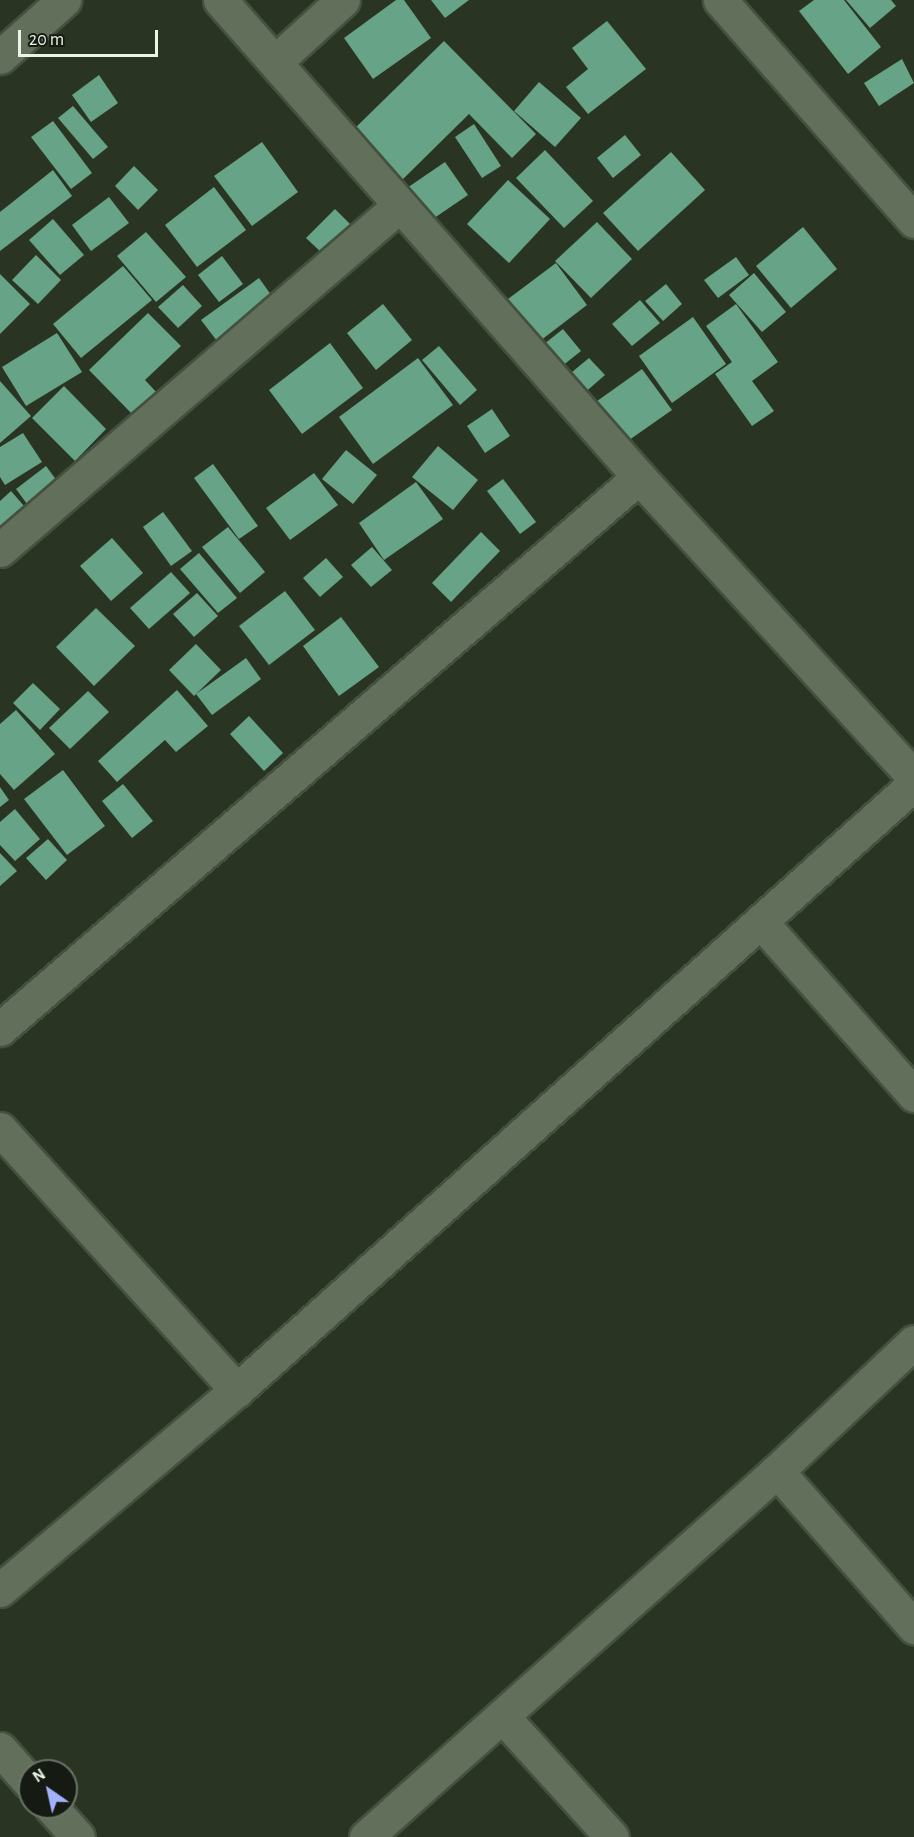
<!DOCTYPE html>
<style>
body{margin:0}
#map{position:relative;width:914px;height:1837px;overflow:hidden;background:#293522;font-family:"Alegreya Sans",sans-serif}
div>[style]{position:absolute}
.building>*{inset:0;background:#67a386}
.roads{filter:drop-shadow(2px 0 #45513f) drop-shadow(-2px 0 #45513f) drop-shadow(0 2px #45513f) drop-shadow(0 -2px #45513f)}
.minor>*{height:33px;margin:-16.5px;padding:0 16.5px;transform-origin:16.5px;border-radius:16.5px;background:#62705b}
span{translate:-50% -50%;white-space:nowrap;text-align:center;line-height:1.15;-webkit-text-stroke:6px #151b12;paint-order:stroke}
.north{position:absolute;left:18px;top:1759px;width:60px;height:60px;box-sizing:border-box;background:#151b12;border:2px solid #6b7267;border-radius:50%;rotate:326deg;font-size:16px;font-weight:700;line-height:24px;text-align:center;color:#ebf4e7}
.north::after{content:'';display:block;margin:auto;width:21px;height:27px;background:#a3b2fd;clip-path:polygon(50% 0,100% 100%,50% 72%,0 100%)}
.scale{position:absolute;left:18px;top:30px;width:140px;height:27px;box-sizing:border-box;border:3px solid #ebf4e7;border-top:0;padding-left:8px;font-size:18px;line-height:21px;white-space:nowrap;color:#ebf4e7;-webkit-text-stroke:4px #151b12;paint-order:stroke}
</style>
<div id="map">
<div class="building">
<i style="clip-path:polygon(396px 0,404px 0,431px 38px,373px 79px,344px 38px)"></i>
<i style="clip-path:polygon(431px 0,469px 0,445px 18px)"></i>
<i style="clip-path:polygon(814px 0,844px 0,881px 47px,848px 74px,799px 11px)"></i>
<i style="clip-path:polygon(846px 0,891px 0,896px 6px,870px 28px)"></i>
<i style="clip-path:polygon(607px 21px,646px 69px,588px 114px,566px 87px,588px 69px,572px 48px)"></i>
<i style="clip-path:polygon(444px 41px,536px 134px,512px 158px,469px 114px,399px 183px,350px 133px)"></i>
<i style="clip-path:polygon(902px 59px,914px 83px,879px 106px,864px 83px)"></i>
<i style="clip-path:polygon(99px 75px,118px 103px,91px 122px,72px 95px)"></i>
<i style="clip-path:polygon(539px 82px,581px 118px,555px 147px,514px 111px)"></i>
<i style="clip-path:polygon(73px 106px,108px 147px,93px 159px,58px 118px)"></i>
<i style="clip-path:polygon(53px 121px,92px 173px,71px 189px,31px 137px)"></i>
<i style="clip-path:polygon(474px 124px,501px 166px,482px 178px,455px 137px)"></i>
<i style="clip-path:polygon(625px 135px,641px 155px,613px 178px,597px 158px)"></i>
<i style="clip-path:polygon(262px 142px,298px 192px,252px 226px,214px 176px)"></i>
<i style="clip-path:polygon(545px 150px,593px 201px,564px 228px,516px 178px)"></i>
<i style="clip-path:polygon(671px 152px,705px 190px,638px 251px,603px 213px)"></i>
<i style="clip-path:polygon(445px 162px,468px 195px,427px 223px,404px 190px)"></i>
<i style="clip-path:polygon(134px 166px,158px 190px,138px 210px,115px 186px)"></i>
<i style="clip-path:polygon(53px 170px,72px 196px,0 251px,0 212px)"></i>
<i style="clip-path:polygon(508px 180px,550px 219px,509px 263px,467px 224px)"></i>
<i style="clip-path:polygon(214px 187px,246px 230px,197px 267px,165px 225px)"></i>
<i style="clip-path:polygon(109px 197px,129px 223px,91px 251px,72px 225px)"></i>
<i style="clip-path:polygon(335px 209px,352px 226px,323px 254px,306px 238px)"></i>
<i style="clip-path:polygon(53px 219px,84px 255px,60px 275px,29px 240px)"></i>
<i style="clip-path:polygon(597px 222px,632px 259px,591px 298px,555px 261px)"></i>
<i style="clip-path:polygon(803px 227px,837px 269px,791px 308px,756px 266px)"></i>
<i style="clip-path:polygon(146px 232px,186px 277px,156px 302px,117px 256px)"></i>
<i style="clip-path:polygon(36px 255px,61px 280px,38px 304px,12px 280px)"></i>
<i style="clip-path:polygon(222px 256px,243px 284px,219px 302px,198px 275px)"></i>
<i style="clip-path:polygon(736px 257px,749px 275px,718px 298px,704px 280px)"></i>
<i style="clip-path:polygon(556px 263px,587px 305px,536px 344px,504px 302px)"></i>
<i style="clip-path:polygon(123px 266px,152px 300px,81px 358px,53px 324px)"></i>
<i style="clip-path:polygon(754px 273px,786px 312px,762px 332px,729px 295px)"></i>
<i style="clip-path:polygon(0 274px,30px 304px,0 334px)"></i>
<i style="clip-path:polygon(259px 278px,274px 299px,217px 341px,201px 320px)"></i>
<i style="clip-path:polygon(666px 284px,682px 304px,663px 321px,645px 301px)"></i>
<i style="clip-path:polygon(183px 285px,202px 306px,178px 328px,158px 307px)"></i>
<i style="clip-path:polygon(640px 300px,660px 323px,632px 346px,612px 324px)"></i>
<i style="clip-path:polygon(383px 304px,412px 340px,376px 370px,347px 333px)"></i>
<i style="clip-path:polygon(736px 304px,778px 362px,752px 381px,774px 411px,752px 426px,715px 374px,732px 362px,706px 326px)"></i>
<i style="clip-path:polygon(148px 313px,181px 346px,145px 380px,159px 395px,136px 418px,89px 370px)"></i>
<i style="clip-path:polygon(693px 317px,726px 364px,672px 403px,639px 356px)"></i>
<i style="clip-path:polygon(563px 329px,581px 351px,557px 370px,539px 348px)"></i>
<i style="clip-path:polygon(57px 333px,82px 372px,26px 406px,2px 367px)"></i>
<i style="clip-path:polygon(330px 343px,363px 388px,302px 434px,269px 390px)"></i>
<i style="clip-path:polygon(439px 346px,477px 390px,460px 405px,422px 360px)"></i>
<i style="clip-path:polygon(418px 358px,453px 405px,373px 464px,339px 417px)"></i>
<i style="clip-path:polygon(589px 358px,605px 375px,582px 395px,566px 377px)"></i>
<i style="clip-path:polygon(642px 369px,672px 410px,622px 445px,593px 404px)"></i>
<i style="clip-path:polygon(0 381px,31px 416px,0 443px)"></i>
<i style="clip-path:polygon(64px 386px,106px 429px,75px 461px,32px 418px)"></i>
<i style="clip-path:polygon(492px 409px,510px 436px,485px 453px,467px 426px)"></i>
<i style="clip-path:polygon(23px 433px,42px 462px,5px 485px,0 477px,0 447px)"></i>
<i style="clip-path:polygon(438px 446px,478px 480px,453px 510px,412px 477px)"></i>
<i style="clip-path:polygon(346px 450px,377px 475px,353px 504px,322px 479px)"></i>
<i style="clip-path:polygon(213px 464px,258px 526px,239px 539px,194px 478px)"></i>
<i style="clip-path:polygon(46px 466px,60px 485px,30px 508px,16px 489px)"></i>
<i style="clip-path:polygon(314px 473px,338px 505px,290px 540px,266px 508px)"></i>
<i style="clip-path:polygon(503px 479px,536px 522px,520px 534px,487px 491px)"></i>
<i style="clip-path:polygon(416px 482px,443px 519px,384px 560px,359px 523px)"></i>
<i style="clip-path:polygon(11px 491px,31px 514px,7px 535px,0 527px,0 501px)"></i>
<i style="clip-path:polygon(163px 512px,192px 551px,171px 566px,143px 527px)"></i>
<i style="clip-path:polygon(228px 527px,265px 572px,240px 593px,202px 547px)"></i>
<i style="clip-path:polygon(481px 532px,500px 551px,451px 602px,432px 583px)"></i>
<i style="clip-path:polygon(112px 538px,143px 573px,111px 601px,80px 566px)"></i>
<i style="clip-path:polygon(372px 547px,392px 570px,371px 587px,351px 565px)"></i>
<i style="clip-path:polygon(199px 553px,237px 598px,218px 613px,180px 569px)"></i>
<i style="clip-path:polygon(326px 558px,343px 577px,320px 597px,303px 578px)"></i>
<i style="clip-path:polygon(171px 572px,190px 593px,149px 629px,130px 608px)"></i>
<i style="clip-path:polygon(285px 591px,315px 630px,269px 665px,239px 626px)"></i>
<i style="clip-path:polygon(197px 593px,218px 616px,194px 637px,173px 614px)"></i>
<i style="clip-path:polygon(96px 608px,135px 646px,94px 686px,56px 647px)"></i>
<i style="clip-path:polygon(341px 617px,379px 667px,339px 696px,303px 646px)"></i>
<i style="clip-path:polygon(196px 644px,221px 670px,194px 696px,169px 670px)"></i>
<i style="clip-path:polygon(246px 658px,261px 679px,212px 715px,196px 694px)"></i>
<i style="clip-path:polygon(33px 683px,60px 709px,40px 730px,13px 703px)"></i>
<i style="clip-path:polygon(177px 690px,208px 726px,176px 752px,165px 740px,117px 782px,98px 761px)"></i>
<i style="clip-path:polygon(88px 691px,109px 712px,70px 749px,49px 728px)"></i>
<i style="clip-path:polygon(16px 710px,55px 754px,14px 790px,0 774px,0 724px)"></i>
<i style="clip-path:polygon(249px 716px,283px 753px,264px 771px,230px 734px)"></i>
<i style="clip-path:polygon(63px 770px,105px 826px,67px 855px,24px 799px)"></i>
<i style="clip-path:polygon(123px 784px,153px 821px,132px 838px,102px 801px)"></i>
<i style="clip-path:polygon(0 787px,9px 800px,0 807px)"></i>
<i style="clip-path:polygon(15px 809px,40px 839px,15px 861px,0 845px,0 822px)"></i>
<i style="clip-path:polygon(48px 839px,67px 860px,46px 880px,26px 858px)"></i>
<i style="clip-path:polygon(0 853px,17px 871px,0 886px)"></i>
</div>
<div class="roads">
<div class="minor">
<i style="left:220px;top:0;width:635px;rotate:48.7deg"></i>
<i style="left:639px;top:477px;width:407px;rotate:47.5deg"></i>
<i style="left:720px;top:0;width:294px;rotate:48.7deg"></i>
<i style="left:0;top:57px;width:86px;rotate:-41.7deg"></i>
<i style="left:275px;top:62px;width:92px;rotate:-42.4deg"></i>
<i style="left:0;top:550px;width:527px;rotate:-40.77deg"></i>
<i style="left:761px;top:922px;width:231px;rotate:48.5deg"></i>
<i style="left:0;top:1029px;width:844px;rotate:-40.82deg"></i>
<i style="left:0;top:1129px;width:353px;rotate:47.8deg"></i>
<i style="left:777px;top:1471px;width:208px;rotate:48.7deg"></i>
<i style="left:0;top:1590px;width:310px;rotate:-40.2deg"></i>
<i style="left:237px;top:1390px;width:909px;rotate:-41.83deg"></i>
<i style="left:503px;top:1717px;width:162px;rotate:47.8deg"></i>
<i style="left:0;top:1749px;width:45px;rotate:48.6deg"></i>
<i style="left:51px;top:1807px;width:40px;rotate:48deg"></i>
<i style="left:366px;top:1837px;width:550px;rotate:-41.69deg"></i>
<i style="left:777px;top:1471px;width:188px;rotate:-43.3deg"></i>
</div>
</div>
<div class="north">N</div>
<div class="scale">20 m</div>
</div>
